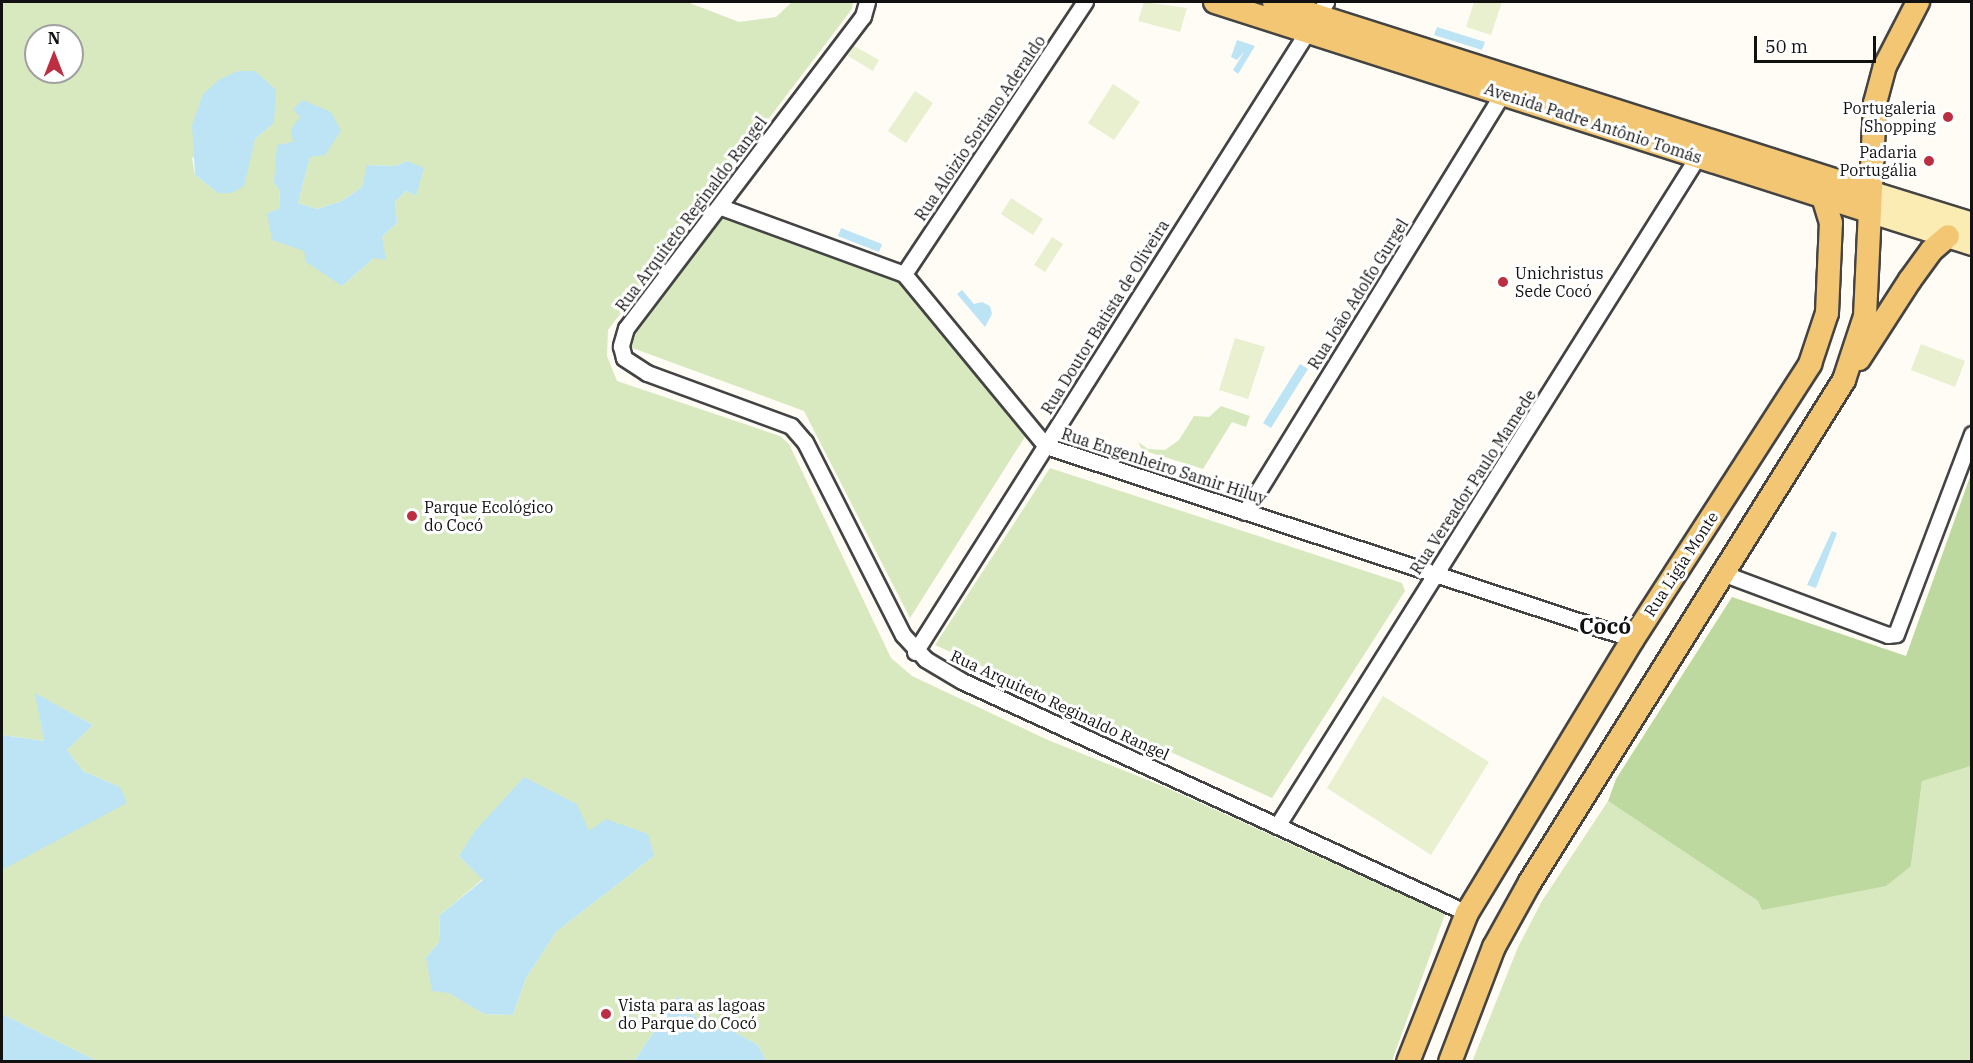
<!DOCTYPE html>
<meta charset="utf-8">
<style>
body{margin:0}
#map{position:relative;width:1973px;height:1063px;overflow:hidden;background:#fefcf5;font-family:"IBM Plex Serif",serif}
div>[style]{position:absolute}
.green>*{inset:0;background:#d8e9bf}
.forest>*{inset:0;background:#bed99f}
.pitch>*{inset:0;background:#e8f0d0}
.water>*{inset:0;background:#bce4f4}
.roads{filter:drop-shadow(2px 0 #444) drop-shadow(-2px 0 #444) drop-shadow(0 2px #444) drop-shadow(0 -2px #444)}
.street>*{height:15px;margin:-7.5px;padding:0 7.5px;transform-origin:7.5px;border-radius:7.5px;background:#fff}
.secondary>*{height:21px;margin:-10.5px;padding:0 10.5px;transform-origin:10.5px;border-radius:10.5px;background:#fbecb3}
.primary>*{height:22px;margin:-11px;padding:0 11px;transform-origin:11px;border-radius:11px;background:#f2c672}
.dots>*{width:16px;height:16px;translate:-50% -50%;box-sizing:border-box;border:3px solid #fff;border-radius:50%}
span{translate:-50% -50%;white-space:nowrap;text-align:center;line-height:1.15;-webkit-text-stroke:6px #fff;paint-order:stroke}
.poi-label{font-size:16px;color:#111}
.right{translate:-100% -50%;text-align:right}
.left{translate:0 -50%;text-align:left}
.street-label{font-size:16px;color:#111}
.district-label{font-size:22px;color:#111;font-weight:700}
.frame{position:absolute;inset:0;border:3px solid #111;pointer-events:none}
.north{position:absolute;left:24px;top:24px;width:60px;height:60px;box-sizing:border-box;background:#fff;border:2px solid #a0a0a0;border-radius:50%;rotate:0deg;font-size:16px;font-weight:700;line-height:24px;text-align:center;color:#111}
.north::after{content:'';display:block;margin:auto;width:21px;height:27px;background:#bc2e42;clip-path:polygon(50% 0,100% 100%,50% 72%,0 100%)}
.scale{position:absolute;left:1754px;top:36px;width:122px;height:27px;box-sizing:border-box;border:3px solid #111;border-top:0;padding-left:8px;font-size:18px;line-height:21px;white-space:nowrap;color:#111;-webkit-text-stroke:4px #fff;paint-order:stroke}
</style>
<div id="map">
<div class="green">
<i style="clip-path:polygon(evenodd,2px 2px,687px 2px,739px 22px,776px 17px,792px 2px,853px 2px,852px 9px,608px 330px,607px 356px,617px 381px,780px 436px,789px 444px,891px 658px,912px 676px,1048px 740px,1165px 787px,1445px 914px,1392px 1061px,766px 1061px,758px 1045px,731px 1030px,705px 1028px,678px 996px,634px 1061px,116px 1062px,95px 1060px,2px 1014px,2px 870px,120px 787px,83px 771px,67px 750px,93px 725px,36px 694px,44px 741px,2px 735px,2px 2px,36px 36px,72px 36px,72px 72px,36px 72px,36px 36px,2px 2px,300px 117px,310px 157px,298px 203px,317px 209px,342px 201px,362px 187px,368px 165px,395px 166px,407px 161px,416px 196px,406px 191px,395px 202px,397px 223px,382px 237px,374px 258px,342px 286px,267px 213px,279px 209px,280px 191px,300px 117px,2px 2px,274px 123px,255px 139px,218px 193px,195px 175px,192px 158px,274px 123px,2px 2px,589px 831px,654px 856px,556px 932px,526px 978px,513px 1015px,484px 1014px,449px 992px,426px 958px,439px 942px,440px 915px,483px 879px,459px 856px,589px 831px)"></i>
<i style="clip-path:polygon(724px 216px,900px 279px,1028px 432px,910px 618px,804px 411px,627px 346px)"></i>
<i style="clip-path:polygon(1221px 406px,1250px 416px,1246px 427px,1232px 422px,1203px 469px,1142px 450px,1138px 442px,1148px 449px,1165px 450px,1179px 440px,1194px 416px,1209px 417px)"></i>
<i style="clip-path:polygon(1050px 468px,1402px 583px,1405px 591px,1272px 798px,935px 645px)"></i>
<i style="clip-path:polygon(1971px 766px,1971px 1061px,1472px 1062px,1518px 947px,1542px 901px,1608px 801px,1758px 901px,1911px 866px,1922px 780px)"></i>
</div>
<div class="forest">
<i style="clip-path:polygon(1971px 474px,1971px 766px,1922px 781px,1911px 866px,1886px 886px,1762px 910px,1758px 901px,1608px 801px,1616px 779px,1732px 597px,1906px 656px)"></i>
</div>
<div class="pitch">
<i style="clip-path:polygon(1144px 2px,1187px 8px,1180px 32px,1138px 21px)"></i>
<i style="clip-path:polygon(1474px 2px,1502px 2px,1491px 35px,1466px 27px)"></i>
<i style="clip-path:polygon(854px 46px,879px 60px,873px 71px,848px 56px)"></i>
<i style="clip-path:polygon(1113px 84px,1140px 102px,1114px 140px,1088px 123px)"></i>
<i style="clip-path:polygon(915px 91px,933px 103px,906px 143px,888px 131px)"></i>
<i style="clip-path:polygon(1011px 198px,1043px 219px,1033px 235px,1001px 214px)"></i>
<i style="clip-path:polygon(1052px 237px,1063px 244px,1045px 272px,1034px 265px)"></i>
<i style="clip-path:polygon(1235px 338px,1265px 347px,1248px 399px,1219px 390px)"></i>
<i style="clip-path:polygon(1921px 344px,1965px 361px,1955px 387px,1911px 370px)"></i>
<i style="clip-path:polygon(1383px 696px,1489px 762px,1431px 855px,1327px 788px)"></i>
</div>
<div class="water">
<i style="clip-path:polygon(1437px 27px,1485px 42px,1482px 50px,1434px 35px)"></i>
<i style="clip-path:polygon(1237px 40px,1255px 46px,1238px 74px,1233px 70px,1244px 52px,1237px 60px,1231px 57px)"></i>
<i style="clip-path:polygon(238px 71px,255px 71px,276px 90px,274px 123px,255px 139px,244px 186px,232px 193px,218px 193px,195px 175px,192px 125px,203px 94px,220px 79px)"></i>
<i style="clip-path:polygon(303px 100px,331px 112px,341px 131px,325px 155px,310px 157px,298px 203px,317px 209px,342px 201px,362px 187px,367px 165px,395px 166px,407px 161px,424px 168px,416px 196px,406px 191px,395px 202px,397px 223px,382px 237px,386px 260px,374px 258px,342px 286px,306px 262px,304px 251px,272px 240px,267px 213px,279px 209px,280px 191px,274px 183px,277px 145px,293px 142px,291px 129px,300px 117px,293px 109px)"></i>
<i style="clip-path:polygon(841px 228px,882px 244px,879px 252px,838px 236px)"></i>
<i style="clip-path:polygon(962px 290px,974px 304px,982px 302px,990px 306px,992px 314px,985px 327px,957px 294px)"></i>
<i style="clip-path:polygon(1300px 364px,1308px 369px,1271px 428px,1263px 423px)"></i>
<i style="clip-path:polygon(1832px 531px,1837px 533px,1816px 588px,1807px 585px)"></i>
<i style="clip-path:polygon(35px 693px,93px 725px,67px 750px,83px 771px,120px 787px,127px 803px,2px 870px,2px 735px,44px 741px)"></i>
<i style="clip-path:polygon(524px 777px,577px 804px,589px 831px,606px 819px,648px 834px,654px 856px,556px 932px,526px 978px,513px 1015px,484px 1014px,449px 993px,432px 991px,426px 958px,439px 942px,440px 915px,483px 880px,459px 856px,475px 831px)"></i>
<i style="clip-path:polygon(678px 996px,705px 1028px,731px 1030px,758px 1045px,766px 1061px,634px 1061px)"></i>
<i style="clip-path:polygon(2px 1014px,95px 1060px,116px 1061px,2px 1061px)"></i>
</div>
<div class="roads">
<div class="street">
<i style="left:867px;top:2px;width:15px;rotate:106deg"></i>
<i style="left:863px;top:16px;width:392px;rotate:127.2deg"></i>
<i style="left:626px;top:328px;width:19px;rotate:106deg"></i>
<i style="left:621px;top:346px;width:12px;rotate:76deg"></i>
<i style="left:624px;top:358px;width:27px;rotate:33deg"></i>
<i style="left:647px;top:373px;width:153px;rotate:20.2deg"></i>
<i style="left:791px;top:426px;width:21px;rotate:49deg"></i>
<i style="left:805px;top:442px;width:216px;rotate:63.1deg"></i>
<i style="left:903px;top:635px;width:33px;rotate:47deg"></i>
<i style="left:925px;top:659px;width:43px;rotate:30.7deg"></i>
<i style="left:962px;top:681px;width:556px;rotate:24.67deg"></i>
<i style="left:721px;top:207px;width:195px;rotate:20.1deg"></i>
<i style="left:904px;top:274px;width:223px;rotate:50.5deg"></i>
<i style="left:1046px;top:446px;width:618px;rotate:18.2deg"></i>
<i style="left:904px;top:274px;width:327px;rotate:-56.4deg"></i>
<i style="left:1245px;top:512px;width:498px;rotate:-58.4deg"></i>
<i style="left:1722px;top:573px;width:177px;rotate:20.5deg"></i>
<i style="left:1888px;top:635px;width:8px;rotate:-7deg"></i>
<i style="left:1896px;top:634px;width:214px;rotate:-69.2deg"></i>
<i style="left:915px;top:652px;width:769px;rotate:-57.69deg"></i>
<i style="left:1277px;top:826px;width:791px;rotate:-57.86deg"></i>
</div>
<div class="secondary">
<i style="left:1869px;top:191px;width:108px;rotate:17.3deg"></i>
<i style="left:1868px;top:211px;width:109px;rotate:17.6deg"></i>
</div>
<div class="primary">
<i style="left:1215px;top:2px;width:686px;rotate:17.75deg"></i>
<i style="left:1274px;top:2px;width:624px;rotate:17.62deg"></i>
<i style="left:1859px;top:359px;width:94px;rotate:-57.2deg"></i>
<i style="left:1910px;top:280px;width:37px;rotate:-54deg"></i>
<i style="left:1932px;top:250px;width:21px;rotate:-41deg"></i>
<i style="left:1408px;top:1062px;width:160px;rotate:-68.4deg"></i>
<i style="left:1467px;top:913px;width:320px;rotate:-58.8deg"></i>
<i style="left:1633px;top:639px;width:327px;rotate:-57.2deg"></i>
<i style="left:1810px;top:364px;width:54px;rotate:-71.6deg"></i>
<i style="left:1827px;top:313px;width:90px;rotate:-87.5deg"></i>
<i style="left:1831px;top:223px;width:27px;rotate:-107deg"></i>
<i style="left:1450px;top:1062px;width:123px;rotate:-69.1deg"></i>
<i style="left:1494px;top:947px;width:74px;rotate:-61deg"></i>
<i style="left:1530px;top:882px;width:592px;rotate:-57.97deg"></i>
<i style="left:1844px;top:380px;width:67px;rotate:-71.8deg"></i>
<i style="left:1865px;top:316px;width:213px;rotate:-87.3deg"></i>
<i style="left:1875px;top:103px;width:38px;rotate:-75deg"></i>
<i style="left:1885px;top:66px;width:72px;rotate:-62.7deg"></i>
</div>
</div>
<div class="dots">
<i style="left:1948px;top:117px;background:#bc2e42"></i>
<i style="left:1929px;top:161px;background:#bc2e42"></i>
<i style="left:1503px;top:282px;background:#bc2e42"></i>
<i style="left:412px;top:516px;background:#bc2e42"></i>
<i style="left:606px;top:1014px;background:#bc2e42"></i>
</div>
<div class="poi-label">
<span class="right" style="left:1936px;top:117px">Portugaleria<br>Shopping</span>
<span class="right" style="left:1917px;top:161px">Padaria<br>Portugália</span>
<span class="left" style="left:1515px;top:282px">Unichristus<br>Sede Cocó</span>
<span class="left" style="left:424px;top:516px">Parque Ecológico<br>do Cocó</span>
<span class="left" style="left:618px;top:1014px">Vista para as lagoas<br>do Parque do Cocó</span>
</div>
<div class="street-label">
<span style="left:1593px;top:123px;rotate:18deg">Avenida Padre Antônio Tomás</span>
<span style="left:980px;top:128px;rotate:-56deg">Rua Aloizio Soriano Aderaldo</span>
<span style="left:691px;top:214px;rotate:-53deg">Rua Arquiteto Reginaldo Rangel</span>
<span style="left:1358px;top:294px;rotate:-58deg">Rua João Adolfo Gurgel</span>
<span style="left:1105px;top:317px;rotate:-58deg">Rua Doutor Batista de Oliveira</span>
<span style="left:1164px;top:466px;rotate:18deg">Rua Engenheiro Samir Hiluy</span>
<span style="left:1473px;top:482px;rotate:-57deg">Rua Vereador Paulo Mamede</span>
<span style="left:1681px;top:564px;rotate:-57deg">Rua Ligia Monte</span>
<span style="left:1060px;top:705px;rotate:25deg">Rua Arquiteto Reginaldo Rangel</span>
</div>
<div class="district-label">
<span style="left:1605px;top:626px">Cocó</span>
</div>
<div class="frame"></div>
<div class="north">N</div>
<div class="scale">50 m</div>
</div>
